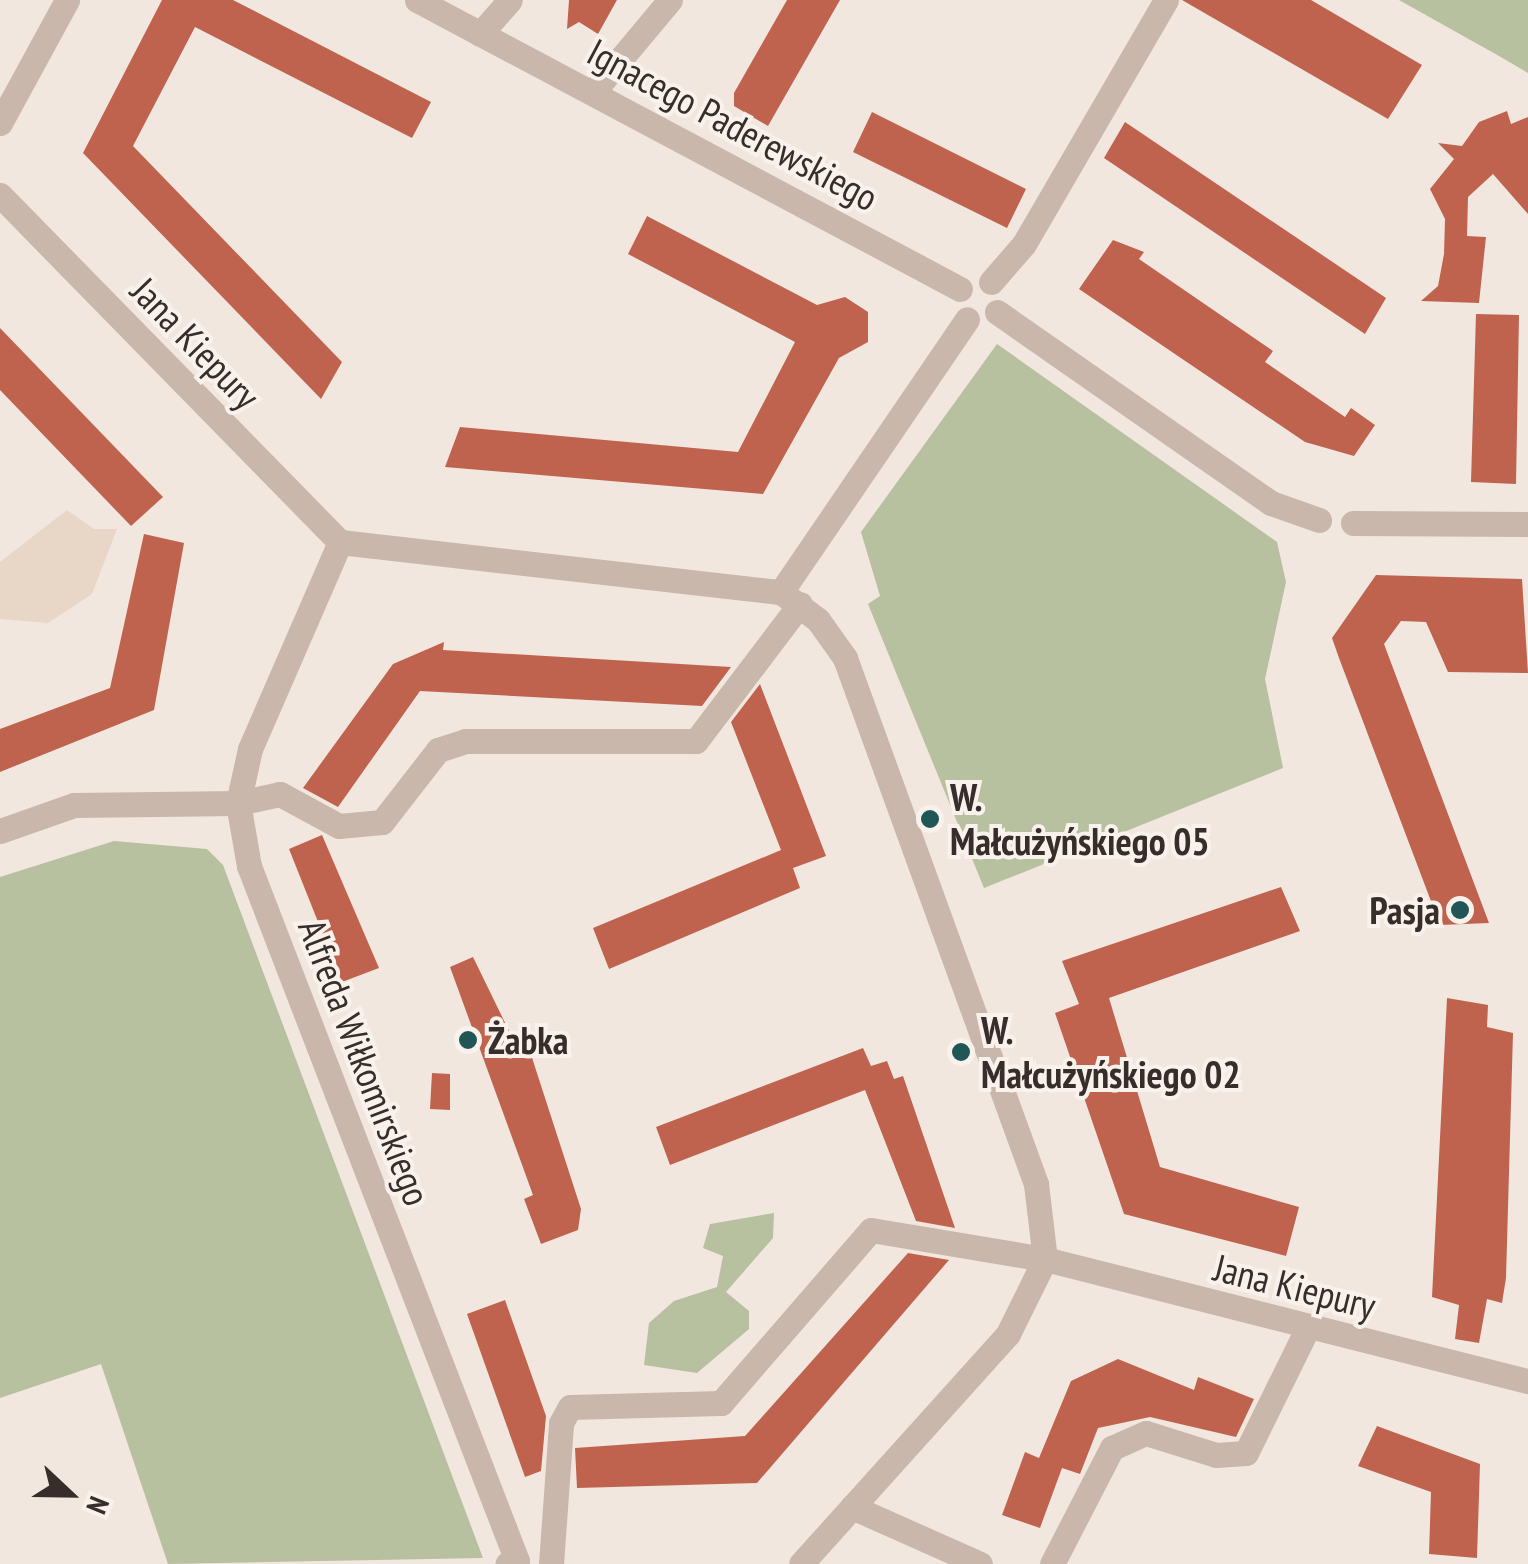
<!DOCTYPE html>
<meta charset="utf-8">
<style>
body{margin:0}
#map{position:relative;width:1528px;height:1564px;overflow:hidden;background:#f1e7de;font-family:"PT Sans Narrow",sans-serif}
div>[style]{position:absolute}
.green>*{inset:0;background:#b7c09f}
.plaza>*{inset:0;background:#e8d7c6}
.building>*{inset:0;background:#bf634f}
.minor>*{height:25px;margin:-12.5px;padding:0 12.5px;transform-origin:12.5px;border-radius:12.5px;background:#c9b7ab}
.dots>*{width:28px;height:28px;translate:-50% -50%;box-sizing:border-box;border:5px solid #f9f1eb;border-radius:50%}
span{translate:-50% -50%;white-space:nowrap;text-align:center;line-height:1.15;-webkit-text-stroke:8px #f9f1eb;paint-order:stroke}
.street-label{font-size:38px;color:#372d2a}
.poi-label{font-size:38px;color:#372d2a;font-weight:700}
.left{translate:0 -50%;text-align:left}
.right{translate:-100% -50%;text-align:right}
.north{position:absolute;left:20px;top:1444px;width:100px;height:100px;-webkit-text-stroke:8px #f9f1eb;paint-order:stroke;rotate:112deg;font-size:28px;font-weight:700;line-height:40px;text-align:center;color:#372d2a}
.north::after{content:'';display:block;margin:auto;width:35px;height:45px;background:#372d2a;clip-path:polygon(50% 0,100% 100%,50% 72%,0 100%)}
</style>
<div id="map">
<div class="green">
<i style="clip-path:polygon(1399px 0,1528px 0,1528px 73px,1499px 56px)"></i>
<i style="clip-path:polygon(997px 344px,1277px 542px,1286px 582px,1265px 679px,1283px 768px,984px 888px,868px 604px,880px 596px,861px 532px)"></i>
<i style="clip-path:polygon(114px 841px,207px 849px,223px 865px,483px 1558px,168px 1564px,101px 1364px,0 1398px,0 877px)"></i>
<i style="clip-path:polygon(774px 1213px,773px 1238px,726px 1292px,749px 1311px,749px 1329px,697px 1373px,644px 1365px,649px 1323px,674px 1301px,717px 1287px,723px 1256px,703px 1248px,710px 1224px)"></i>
</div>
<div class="plaza">
<i style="clip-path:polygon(67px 510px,94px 529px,117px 529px,92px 594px,48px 623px,0 619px,0 562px)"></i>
</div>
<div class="building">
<i style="clip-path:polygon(162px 0,233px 0,431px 102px,412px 138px,195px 27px,133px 146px,342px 362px,321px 399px,83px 153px)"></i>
<i style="clip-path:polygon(569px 0,617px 0,598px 34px,579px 22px,567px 29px)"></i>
<i style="clip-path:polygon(787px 0,840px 0,768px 126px,734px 106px,734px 93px)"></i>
<i style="clip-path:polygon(1182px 0,1311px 0,1422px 65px,1388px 119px)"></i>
<i style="clip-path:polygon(1507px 111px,1511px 124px,1528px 117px,1528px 214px,1493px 174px,1468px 197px,1467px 236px,1486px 237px,1479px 303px,1421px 301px,1438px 286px,1444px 254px,1445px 219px,1430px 189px,1454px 159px,1438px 143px,1462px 146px,1479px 122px)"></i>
<i style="clip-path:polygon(872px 112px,1026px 189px,1007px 228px,853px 152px)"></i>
<i style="clip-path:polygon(1125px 122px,1386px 298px,1365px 334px,1104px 158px)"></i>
<i style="clip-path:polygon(647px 216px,817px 305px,845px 297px,868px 312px,868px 342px,839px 358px,763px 494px,445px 467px,460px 427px,738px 452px,795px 342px,628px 254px)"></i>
<i style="clip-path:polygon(1113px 240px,1144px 252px,1139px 259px,1273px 351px,1265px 362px,1345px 417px,1351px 408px,1375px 425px,1354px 456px,1305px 442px,1079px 289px)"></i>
<i style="clip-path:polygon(1476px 314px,1519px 315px,1516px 484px,1471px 482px)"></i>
<i style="clip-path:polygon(0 328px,163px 497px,131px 526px,0 390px)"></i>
<i style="clip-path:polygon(144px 534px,184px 543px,154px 710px,0 772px,0 729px,110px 688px)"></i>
<i style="clip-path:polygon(1376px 575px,1522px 579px,1528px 673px,1448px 672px,1426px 622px,1401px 621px,1384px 644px,1489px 923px,1440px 925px,1339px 658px,1332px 638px)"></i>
<i style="clip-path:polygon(444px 642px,443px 650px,731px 667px,702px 706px,420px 691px,338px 807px,303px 788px,393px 664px)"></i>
<i style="clip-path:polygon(760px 684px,826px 856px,793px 868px,800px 888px,609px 969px,593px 928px,781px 850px,731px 722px)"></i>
<i style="clip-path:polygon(322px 835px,379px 968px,342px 982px,289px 849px)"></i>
<i style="clip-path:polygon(1281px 887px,1300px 931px,1109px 998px,1160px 1167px,1299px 1207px,1286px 1256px,1124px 1214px,1055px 1013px,1079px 1004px,1062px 961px)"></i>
<i style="clip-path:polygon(473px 957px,512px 1037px,524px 1033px,581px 1209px,578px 1230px,541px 1244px,524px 1199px,533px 1195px,450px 967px)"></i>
<i style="clip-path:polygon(1447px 998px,1488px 1005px,1487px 1027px,1513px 1033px,1506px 1278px,1502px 1303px,1487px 1299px,1479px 1343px,1455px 1339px,1459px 1305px,1432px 1297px)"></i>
<i style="clip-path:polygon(863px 1048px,871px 1066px,887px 1061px,894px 1079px,903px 1076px,955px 1228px,916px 1221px,865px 1090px,670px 1165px,656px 1127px)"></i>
<i style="clip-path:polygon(432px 1073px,450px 1074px,450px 1110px,430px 1109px)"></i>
<i style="clip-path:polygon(908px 1253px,949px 1260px,757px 1483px,577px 1488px,575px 1448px,745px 1436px)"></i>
<i style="clip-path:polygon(505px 1300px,546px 1416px,541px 1471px,525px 1477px,467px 1314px)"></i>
<i style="clip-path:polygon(1118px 1359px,1194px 1390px,1198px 1377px,1254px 1399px,1236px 1437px,1150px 1417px,1098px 1428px,1080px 1474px,1062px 1468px,1040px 1528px,1002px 1515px,1025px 1452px,1039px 1458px,1071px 1381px)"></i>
<i style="clip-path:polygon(1377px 1426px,1480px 1464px,1477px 1558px,1429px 1554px,1431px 1492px,1358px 1466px)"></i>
</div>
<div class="minor">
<i style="left:417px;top:0;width:615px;rotate:28.02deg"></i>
<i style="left:480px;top:34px;width:45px;rotate:-48.6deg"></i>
<i style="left:593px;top:92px;width:120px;rotate:-50.1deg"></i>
<i style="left:0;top:123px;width:140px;rotate:-61.4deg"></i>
<i style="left:0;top:195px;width:486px;rotate:45.6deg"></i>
<i style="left:340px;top:542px;width:444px;rotate:6.5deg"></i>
<i style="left:781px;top:592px;width:46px;rotate:37.1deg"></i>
<i style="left:818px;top:620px;width:47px;rotate:54.6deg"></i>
<i style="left:845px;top:658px;width:560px;rotate:70.04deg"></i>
<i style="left:1036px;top:1184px;width:76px;rotate:83.2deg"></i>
<i style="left:1045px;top:1259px;width:84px;rotate:116.3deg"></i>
<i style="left:1008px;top:1334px;width:309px;rotate:132deg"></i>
<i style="left:991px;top:282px;width:50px;rotate:-49deg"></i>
<i style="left:1024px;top:244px;width:282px;rotate:-59.8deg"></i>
<i style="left:997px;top:312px;width:334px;rotate:34.9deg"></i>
<i style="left:1271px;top:503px;width:51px;rotate:19.5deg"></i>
<i style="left:1353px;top:523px;width:175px;rotate:0.3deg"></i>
<i style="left:340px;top:542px;width:226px;rotate:113.5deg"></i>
<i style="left:250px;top:749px;width:55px;rotate:102.5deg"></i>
<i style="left:238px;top:803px;width:43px;rotate:-12.1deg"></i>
<i style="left:280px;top:794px;width:67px;rotate:28.5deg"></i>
<i style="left:339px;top:826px;width:43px;rotate:-5.3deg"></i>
<i style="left:382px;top:822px;width:91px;rotate:-52.1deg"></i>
<i style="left:438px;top:750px;width:28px;rotate:-18deg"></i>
<i style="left:465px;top:741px;width:231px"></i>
<i style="left:696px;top:741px;width:172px;rotate:-52.8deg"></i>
<i style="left:781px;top:592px;width:330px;rotate:-55.7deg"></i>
<i style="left:0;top:831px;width:78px;rotate:-19.4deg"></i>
<i style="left:74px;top:805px;width:164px;rotate:-0.7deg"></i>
<i style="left:238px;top:803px;width:64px;rotate:80.1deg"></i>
<i style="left:249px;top:866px;width:745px;rotate:68.91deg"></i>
<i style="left:517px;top:1561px;width:10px;rotate:163deg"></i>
<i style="left:852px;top:1507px;width:140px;rotate:24deg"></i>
<i style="left:551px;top:1564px;width:141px;rotate:-85.9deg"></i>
<i style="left:561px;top:1423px;width:18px;rotate:-61deg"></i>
<i style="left:570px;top:1407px;width:151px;rotate:-1.5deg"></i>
<i style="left:721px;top:1403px;width:229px;rotate:-49.1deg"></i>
<i style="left:871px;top:1230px;width:176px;rotate:9.5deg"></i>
<i style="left:1045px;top:1259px;width:498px;rotate:14.2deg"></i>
<i style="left:1052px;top:1564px;width:131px;rotate:-62.7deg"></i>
<i style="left:1112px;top:1448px;width:37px;rotate:-24deg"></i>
<i style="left:1146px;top:1433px;width:73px;rotate:17.4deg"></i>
<i style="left:1216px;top:1455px;width:30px;rotate:-4deg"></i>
<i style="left:1246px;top:1453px;width:138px;rotate:-63.8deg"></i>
</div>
<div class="dots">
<i style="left:930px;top:819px;background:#215656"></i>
<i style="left:1460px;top:910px;background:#215656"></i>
<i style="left:468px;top:1040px;background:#215656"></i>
<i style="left:961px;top:1052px;background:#215656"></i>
</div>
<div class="street-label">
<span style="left:733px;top:124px;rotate:28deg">Ignacego Paderewskiego</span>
<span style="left:196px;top:343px;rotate:46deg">Jana Kiepury</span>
<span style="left:365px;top:1062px;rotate:69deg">Alfreda Wiłkomirskiego</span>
<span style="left:1295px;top:1286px;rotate:14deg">Jana Kiepury</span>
</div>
<div class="poi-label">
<span class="left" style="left:950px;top:819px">W.<br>Małcużyńskiego 05</span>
<span class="right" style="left:1440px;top:910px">Pasja</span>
<span class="left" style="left:981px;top:1052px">W.<br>Małcużyńskiego 02</span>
<span class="left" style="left:488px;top:1040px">Żabka</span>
</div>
<div class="north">N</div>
</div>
